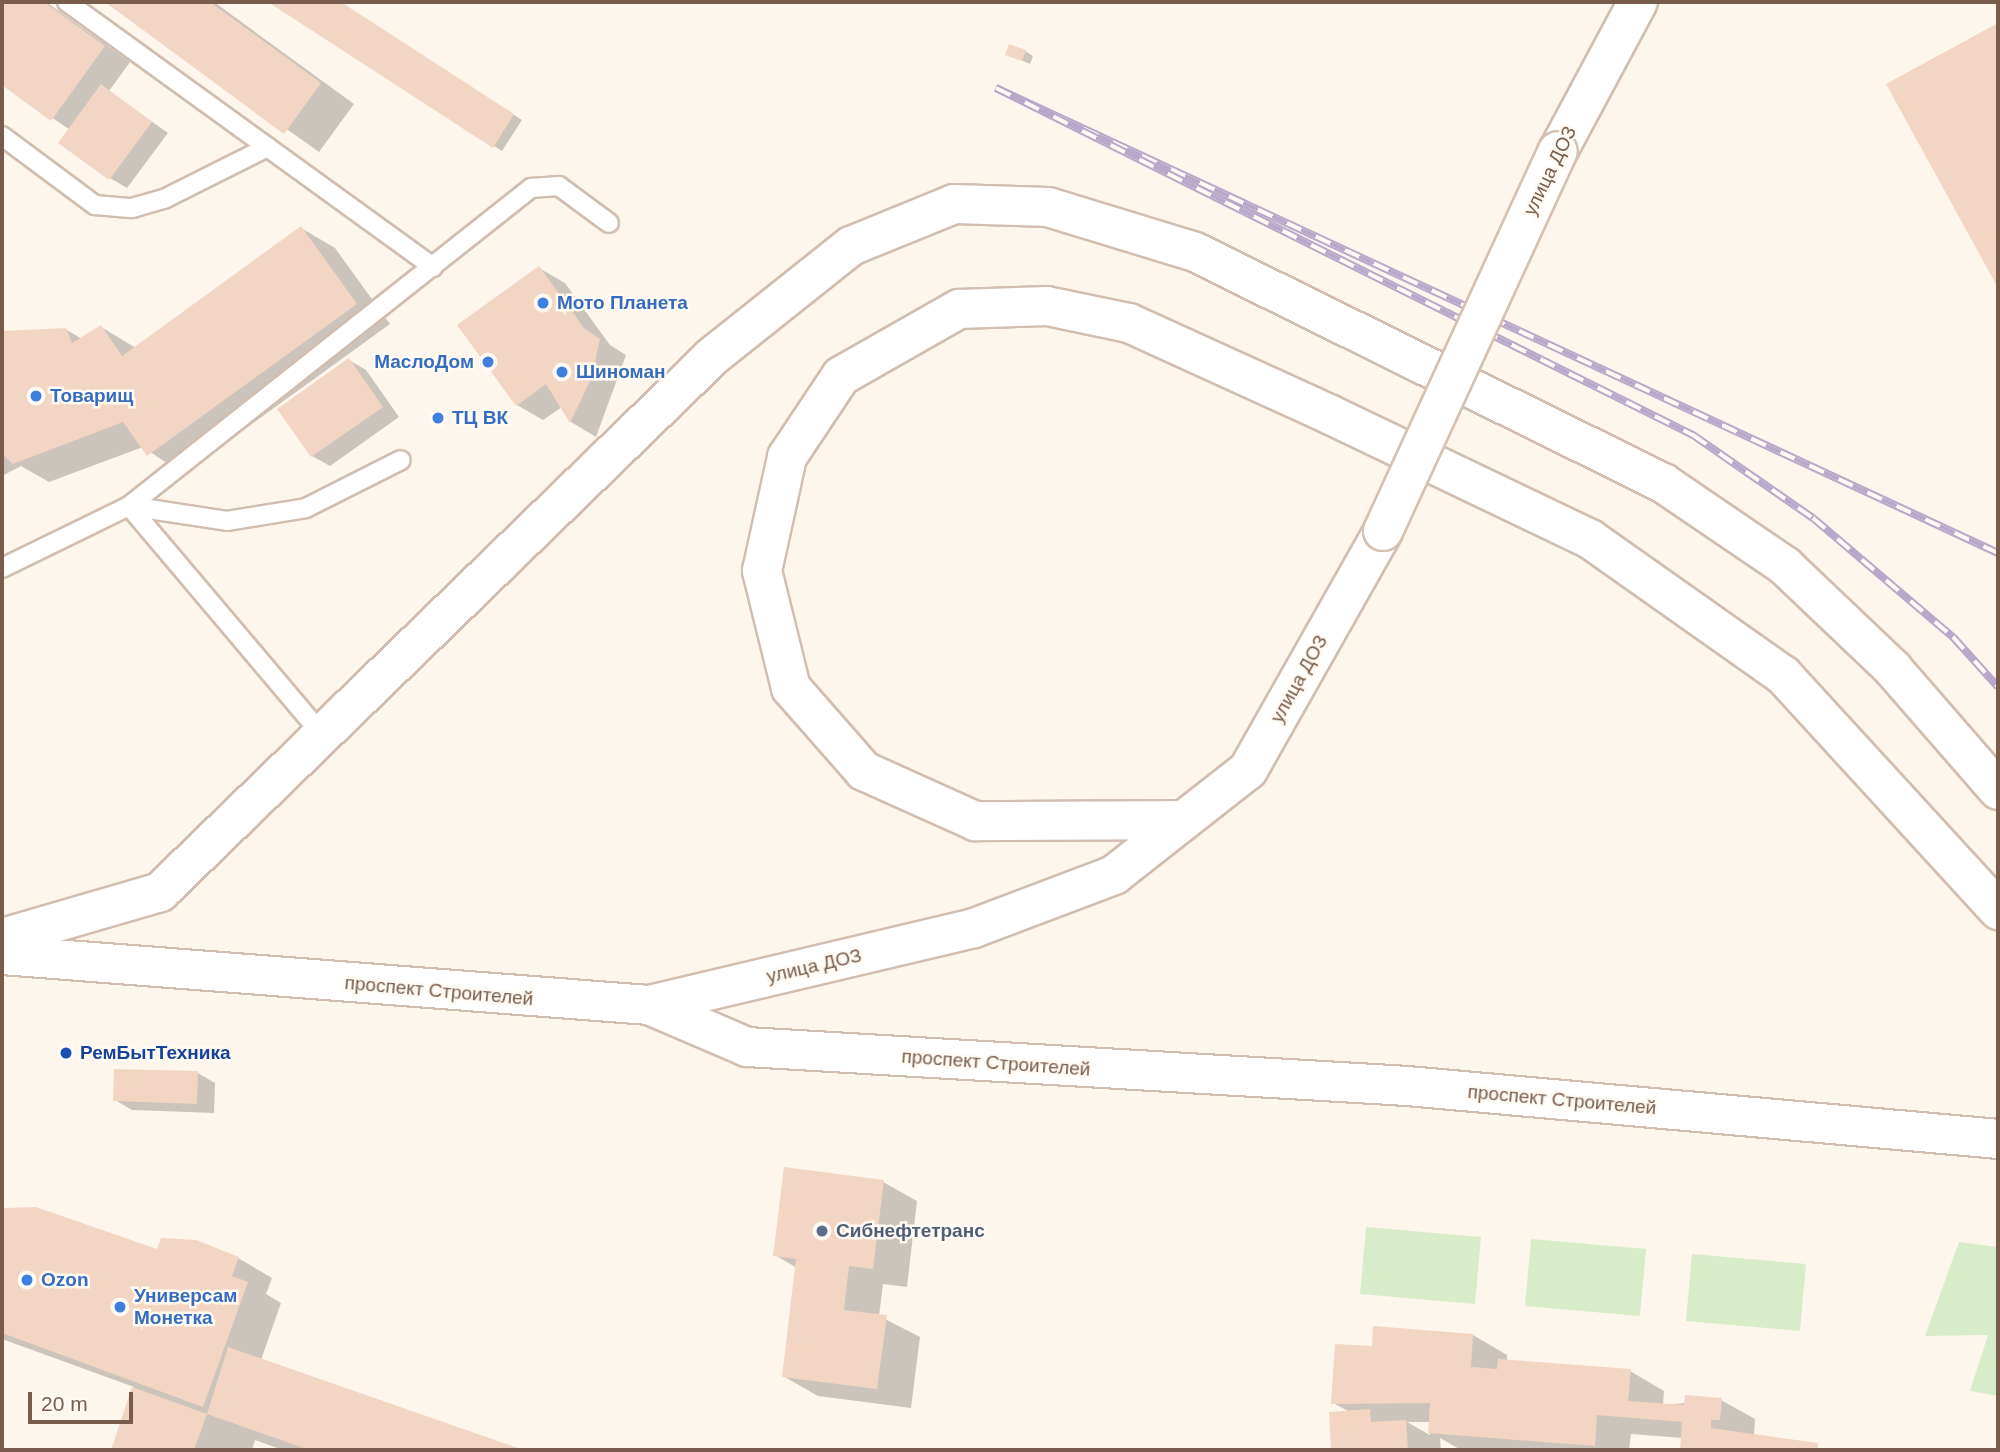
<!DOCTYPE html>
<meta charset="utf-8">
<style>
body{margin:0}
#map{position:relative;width:2000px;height:1452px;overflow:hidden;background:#fdf6ec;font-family:Arial,sans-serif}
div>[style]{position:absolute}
.green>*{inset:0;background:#d8ecc9}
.shadow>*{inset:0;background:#0003}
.building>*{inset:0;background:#f3d5c3}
.roads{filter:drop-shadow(2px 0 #d1beb0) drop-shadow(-2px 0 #d1beb0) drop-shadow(0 2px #d1beb0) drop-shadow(0 -2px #d1beb0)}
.service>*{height:18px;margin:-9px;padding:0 9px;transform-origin:9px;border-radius:9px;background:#fff}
.secondary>*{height:38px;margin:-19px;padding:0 19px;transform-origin:19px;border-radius:19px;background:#fff}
.rail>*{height:8px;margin-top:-4px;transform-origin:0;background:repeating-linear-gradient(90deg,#fffaf3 0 16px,#b9a8c9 0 32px);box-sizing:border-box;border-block:2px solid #b9a8c9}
.bridges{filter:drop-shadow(2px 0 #d6c0b0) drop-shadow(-2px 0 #d6c0b0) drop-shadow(0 2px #d6c0b0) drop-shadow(0 -2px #d6c0b0)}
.secondary-bridge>*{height:38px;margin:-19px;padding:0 19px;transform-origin:19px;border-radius:19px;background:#fff}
.dots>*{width:19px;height:19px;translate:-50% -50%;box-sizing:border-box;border:4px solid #fffaf3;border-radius:50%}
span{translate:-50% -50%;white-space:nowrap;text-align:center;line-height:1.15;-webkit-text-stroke:5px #fffaf3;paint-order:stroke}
.street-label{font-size:19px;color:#7a5c4d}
.shop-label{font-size:19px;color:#366cbe;font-weight:700}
.left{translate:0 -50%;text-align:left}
.right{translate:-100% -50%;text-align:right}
.transit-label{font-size:19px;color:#164399;font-weight:700}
.service-label{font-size:19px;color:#4e5e75;font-weight:700}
.frame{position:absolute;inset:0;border:4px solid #7a5c4d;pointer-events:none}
.scale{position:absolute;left:28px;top:1392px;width:105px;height:32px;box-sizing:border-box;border:4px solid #7a5c4d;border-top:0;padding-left:9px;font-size:21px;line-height:24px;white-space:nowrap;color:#7a5c4d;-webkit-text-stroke:5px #fffaf3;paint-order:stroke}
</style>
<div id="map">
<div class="green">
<i style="clip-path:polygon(1366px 1227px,1481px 1237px,1475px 1304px,1360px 1294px)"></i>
<i style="clip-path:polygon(1531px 1239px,1646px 1249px,1640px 1316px,1525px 1306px)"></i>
<i style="clip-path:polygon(1959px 1242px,1998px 1247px,1998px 1396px,1970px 1391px,1988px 1335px,1925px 1336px)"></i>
<i style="clip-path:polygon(1692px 1254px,1806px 1264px,1800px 1331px,1686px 1321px)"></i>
</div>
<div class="shadow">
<i style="clip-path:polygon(2px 2px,46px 2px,130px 62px,109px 91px,168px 133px,127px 188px,110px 178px,70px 130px,2px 83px)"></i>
<i style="clip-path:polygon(108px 2px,214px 2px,354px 104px,319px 152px)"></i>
<i style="clip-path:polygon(271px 2px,339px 2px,522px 120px,502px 151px)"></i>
<i style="clip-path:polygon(1998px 24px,1998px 284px,1888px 85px)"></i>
<i style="clip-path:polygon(1025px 51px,1033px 56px,1030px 64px,1007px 54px)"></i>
<i style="clip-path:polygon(301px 228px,335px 248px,390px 324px,183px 474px,143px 447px,49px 482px,21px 466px,2px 476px,4px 333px,65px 329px,82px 339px,101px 327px,136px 348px)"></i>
<i style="clip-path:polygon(539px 268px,565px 283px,610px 345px,626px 355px,596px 437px,571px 422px,562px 407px,543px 420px,517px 405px)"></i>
<i style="clip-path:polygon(349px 360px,366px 370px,399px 417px,330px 466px,312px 456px)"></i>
<i style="clip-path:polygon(198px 1073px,215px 1083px,214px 1113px,132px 1110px,115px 1100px)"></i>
<i style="clip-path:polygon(883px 1182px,917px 1201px,907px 1287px,883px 1284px,879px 1316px,920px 1337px,911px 1408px,818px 1396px,783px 1376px,797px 1268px,775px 1255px)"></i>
<i style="clip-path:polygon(5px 1210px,159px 1252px,238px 1258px,272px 1278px,266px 1294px,281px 1303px,261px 1360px,519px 1450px,283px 1450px,255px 1440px,252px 1450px,113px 1450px,134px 1387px,2px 1339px)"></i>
<i style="clip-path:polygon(evenodd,1473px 1335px,1507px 1355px,1507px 1362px,1630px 1371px,1664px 1391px,1663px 1405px,1721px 1400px,1755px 1419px,1754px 1436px,1827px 1450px,1682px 1450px,1683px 1438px,1631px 1434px,1629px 1450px,1461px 1450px,1440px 1438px,1441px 1450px,1333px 1450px,1331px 1414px,1350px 1412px,1333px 1403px,1374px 1348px,1473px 1335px,1407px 1422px,1431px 1422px,1430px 1435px,1407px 1422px)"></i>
</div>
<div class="building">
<i style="clip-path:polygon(2px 2px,44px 2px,105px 46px,51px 121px,2px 85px)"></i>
<i style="clip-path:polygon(105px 2px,210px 2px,321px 83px,284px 134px)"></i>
<i style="clip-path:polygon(268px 2px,341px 2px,514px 114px,493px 148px)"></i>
<i style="clip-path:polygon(1998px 23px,1998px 288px,1886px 84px)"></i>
<i style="clip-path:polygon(1009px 44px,1026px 50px,1022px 61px,1005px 55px)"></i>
<i style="clip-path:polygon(101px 84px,152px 122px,109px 180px,58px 143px)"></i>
<i style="clip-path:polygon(301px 226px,357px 304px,147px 456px,123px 422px,13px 464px,2px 454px,3px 331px,66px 328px,72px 343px,101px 325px,122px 356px)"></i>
<i style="clip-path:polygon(539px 266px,584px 328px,600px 339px,592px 377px,570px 423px,546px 384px,516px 406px,457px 325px)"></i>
<i style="clip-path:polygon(349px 358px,383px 407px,311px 457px,277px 409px)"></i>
<i style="clip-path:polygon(114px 1069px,198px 1071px,197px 1104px,113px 1101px)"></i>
<i style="clip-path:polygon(784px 1167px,884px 1180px,873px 1269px,849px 1266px,844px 1310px,887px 1315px,877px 1389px,782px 1377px,796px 1259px,773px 1256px)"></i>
<i style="clip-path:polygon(36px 1207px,157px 1249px,161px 1238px,196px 1240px,239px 1257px,232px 1276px,248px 1282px,203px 1407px,2px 1333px,2px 1216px,4px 1208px)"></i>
<i style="clip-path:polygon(1373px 1326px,1473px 1334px,1471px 1367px,1497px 1369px,1498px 1359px,1631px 1369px,1628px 1401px,1684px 1405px,1685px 1395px,1722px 1398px,1720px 1420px,1711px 1420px,1711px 1428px,1818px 1443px,1818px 1450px,1680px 1450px,1682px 1422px,1597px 1415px,1595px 1446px,1428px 1433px,1430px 1403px,1331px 1404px,1335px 1344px,1372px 1346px)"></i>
<i style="clip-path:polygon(228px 1347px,524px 1450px,309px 1450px,207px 1414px)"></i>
<i style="clip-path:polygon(132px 1387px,207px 1414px,194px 1450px,111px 1450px)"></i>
<i style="clip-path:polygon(1370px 1409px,1371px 1422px,1406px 1420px,1408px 1450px,1331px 1450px,1329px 1412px)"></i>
</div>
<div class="roads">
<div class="service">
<i style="left:67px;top:2px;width:452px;rotate:35.9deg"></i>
<i style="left:2px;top:136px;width:116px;rotate:36.6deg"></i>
<i style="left:95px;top:205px;width:37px;rotate:5deg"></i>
<i style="left:132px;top:208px;width:33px;rotate:-16deg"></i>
<i style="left:164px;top:199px;width:116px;rotate:-26.6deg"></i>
<i style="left:129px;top:506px;width:299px;rotate:49.8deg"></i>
<i style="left:129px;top:506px;width:99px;rotate:8.7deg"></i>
<i style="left:227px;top:521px;width:80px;rotate:-9.3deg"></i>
<i style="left:306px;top:508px;width:106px;rotate:-26.8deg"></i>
<i style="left:2px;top:568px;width:141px;rotate:-26deg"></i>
<i style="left:129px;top:506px;width:513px;rotate:-38.35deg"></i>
<i style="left:531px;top:188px;width:28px;rotate:-4deg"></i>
<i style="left:559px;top:186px;width:62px;rotate:36.5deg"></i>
</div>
<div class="secondary">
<i style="left:1558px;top:151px;width:169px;rotate:-61.8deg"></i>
<i style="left:1183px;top:820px;width:208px;rotate:179.7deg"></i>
<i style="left:975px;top:821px;width:122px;rotate:-155.8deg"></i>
<i style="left:864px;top:771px;width:111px;rotate:-131.3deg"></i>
<i style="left:791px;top:688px;width:121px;rotate:-103.9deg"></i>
<i style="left:762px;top:571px;width:117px;rotate:-77.6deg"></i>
<i style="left:787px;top:457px;width:97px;rotate:-56.3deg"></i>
<i style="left:841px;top:376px;width:136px;rotate:-29.6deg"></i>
<i style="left:959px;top:309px;width:88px;rotate:-2deg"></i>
<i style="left:1047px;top:306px;width:84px;rotate:11.7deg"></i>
<i style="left:1129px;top:323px;width:222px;rotate:24.5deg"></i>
<i style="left:1331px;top:415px;width:287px;rotate:25.6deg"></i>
<i style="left:1590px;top:539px;width:236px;rotate:35.2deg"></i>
<i style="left:1783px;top:675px;width:319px;rotate:47.5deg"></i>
<i style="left:2px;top:938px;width:165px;rotate:-16.2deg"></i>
<i style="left:160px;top:892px;width:772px;rotate:-44.11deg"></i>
<i style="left:714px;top:355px;width:175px;rotate:-38.5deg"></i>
<i style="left:851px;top:246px;width:111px;rotate:-22.2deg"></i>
<i style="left:954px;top:204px;width:94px;rotate:1.8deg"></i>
<i style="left:1048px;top:207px;width:154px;rotate:17deg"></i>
<i style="left:1195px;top:252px;width:522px;rotate:26.27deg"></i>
<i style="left:1663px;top:483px;width:148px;rotate:34.2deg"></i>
<i style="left:1785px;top:566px;width:149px;rotate:43.6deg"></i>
<i style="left:1893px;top:669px;width:160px;rotate:49deg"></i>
<i style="left:2px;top:955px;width:649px;rotate:4.42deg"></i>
<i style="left:649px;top:1005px;width:107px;rotate:23.2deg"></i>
<i style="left:747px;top:1047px;width:661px;rotate:3.38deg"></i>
<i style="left:1407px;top:1086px;width:593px;rotate:5.12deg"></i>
<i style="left:649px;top:1005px;width:334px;rotate:-13.3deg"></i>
<i style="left:974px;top:928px;width:150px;rotate:-20.7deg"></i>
<i style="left:1114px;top:875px;width:170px;rotate:-38.1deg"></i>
<i style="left:1248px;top:770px;width:274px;rotate:-60.5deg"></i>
</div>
</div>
<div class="rail">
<i style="left:1998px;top:553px;width:1105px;rotate:-155.11deg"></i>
<i style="left:996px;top:88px;width:779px;rotate:26.47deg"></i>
<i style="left:1693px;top:435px;width:146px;rotate:34.7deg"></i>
<i style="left:1813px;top:518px;width:184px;rotate:40.4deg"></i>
<i style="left:1953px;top:637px;width:67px;rotate:48deg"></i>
</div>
<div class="bridges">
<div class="secondary-bridge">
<i style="left:1383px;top:531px;width:418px;rotate:-65.3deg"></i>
</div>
</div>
<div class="dots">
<i style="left:543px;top:303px;background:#3f7fe0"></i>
<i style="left:488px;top:362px;background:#3f7fe0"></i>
<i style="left:562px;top:372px;background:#3f7fe0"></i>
<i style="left:36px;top:396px;background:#3f7fe0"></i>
<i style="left:438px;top:418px;background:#3f7fe0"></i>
<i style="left:66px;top:1053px;background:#1a4fb4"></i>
<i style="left:822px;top:1231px;background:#5c6f8a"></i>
<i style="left:27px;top:1280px;background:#3f7fe0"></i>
<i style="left:120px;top:1307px;background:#3f7fe0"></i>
</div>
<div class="street-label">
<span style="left:1550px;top:171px;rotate:-64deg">улица ДОЗ</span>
<span style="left:1299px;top:679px;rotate:-61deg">улица ДОЗ</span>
<span style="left:814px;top:966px;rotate:-13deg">улица ДОЗ</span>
<span style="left:439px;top:991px;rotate:5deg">проспект Строителей</span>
<span style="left:996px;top:1063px;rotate:4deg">проспект Строителей</span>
<span style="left:1562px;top:1100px;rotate:5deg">проспект Строителей</span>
</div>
<div class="shop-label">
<span class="left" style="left:557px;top:303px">Мото Планета</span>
<span class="right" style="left:474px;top:362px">МаслоДом</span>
<span class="left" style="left:576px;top:372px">Шиноман</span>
<span class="left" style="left:50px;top:396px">Товарищ</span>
<span class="left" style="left:452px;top:418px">ТЦ ВК</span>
<span class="left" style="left:41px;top:1280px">Ozon</span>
<span class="left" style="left:134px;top:1307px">Универсам<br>Монетка</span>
</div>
<div class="transit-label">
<span class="left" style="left:80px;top:1053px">РемБытТехника</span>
</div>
<div class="service-label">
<span class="left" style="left:836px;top:1231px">Сибнефтетранс</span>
</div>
<div class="frame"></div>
<div class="scale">20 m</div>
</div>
